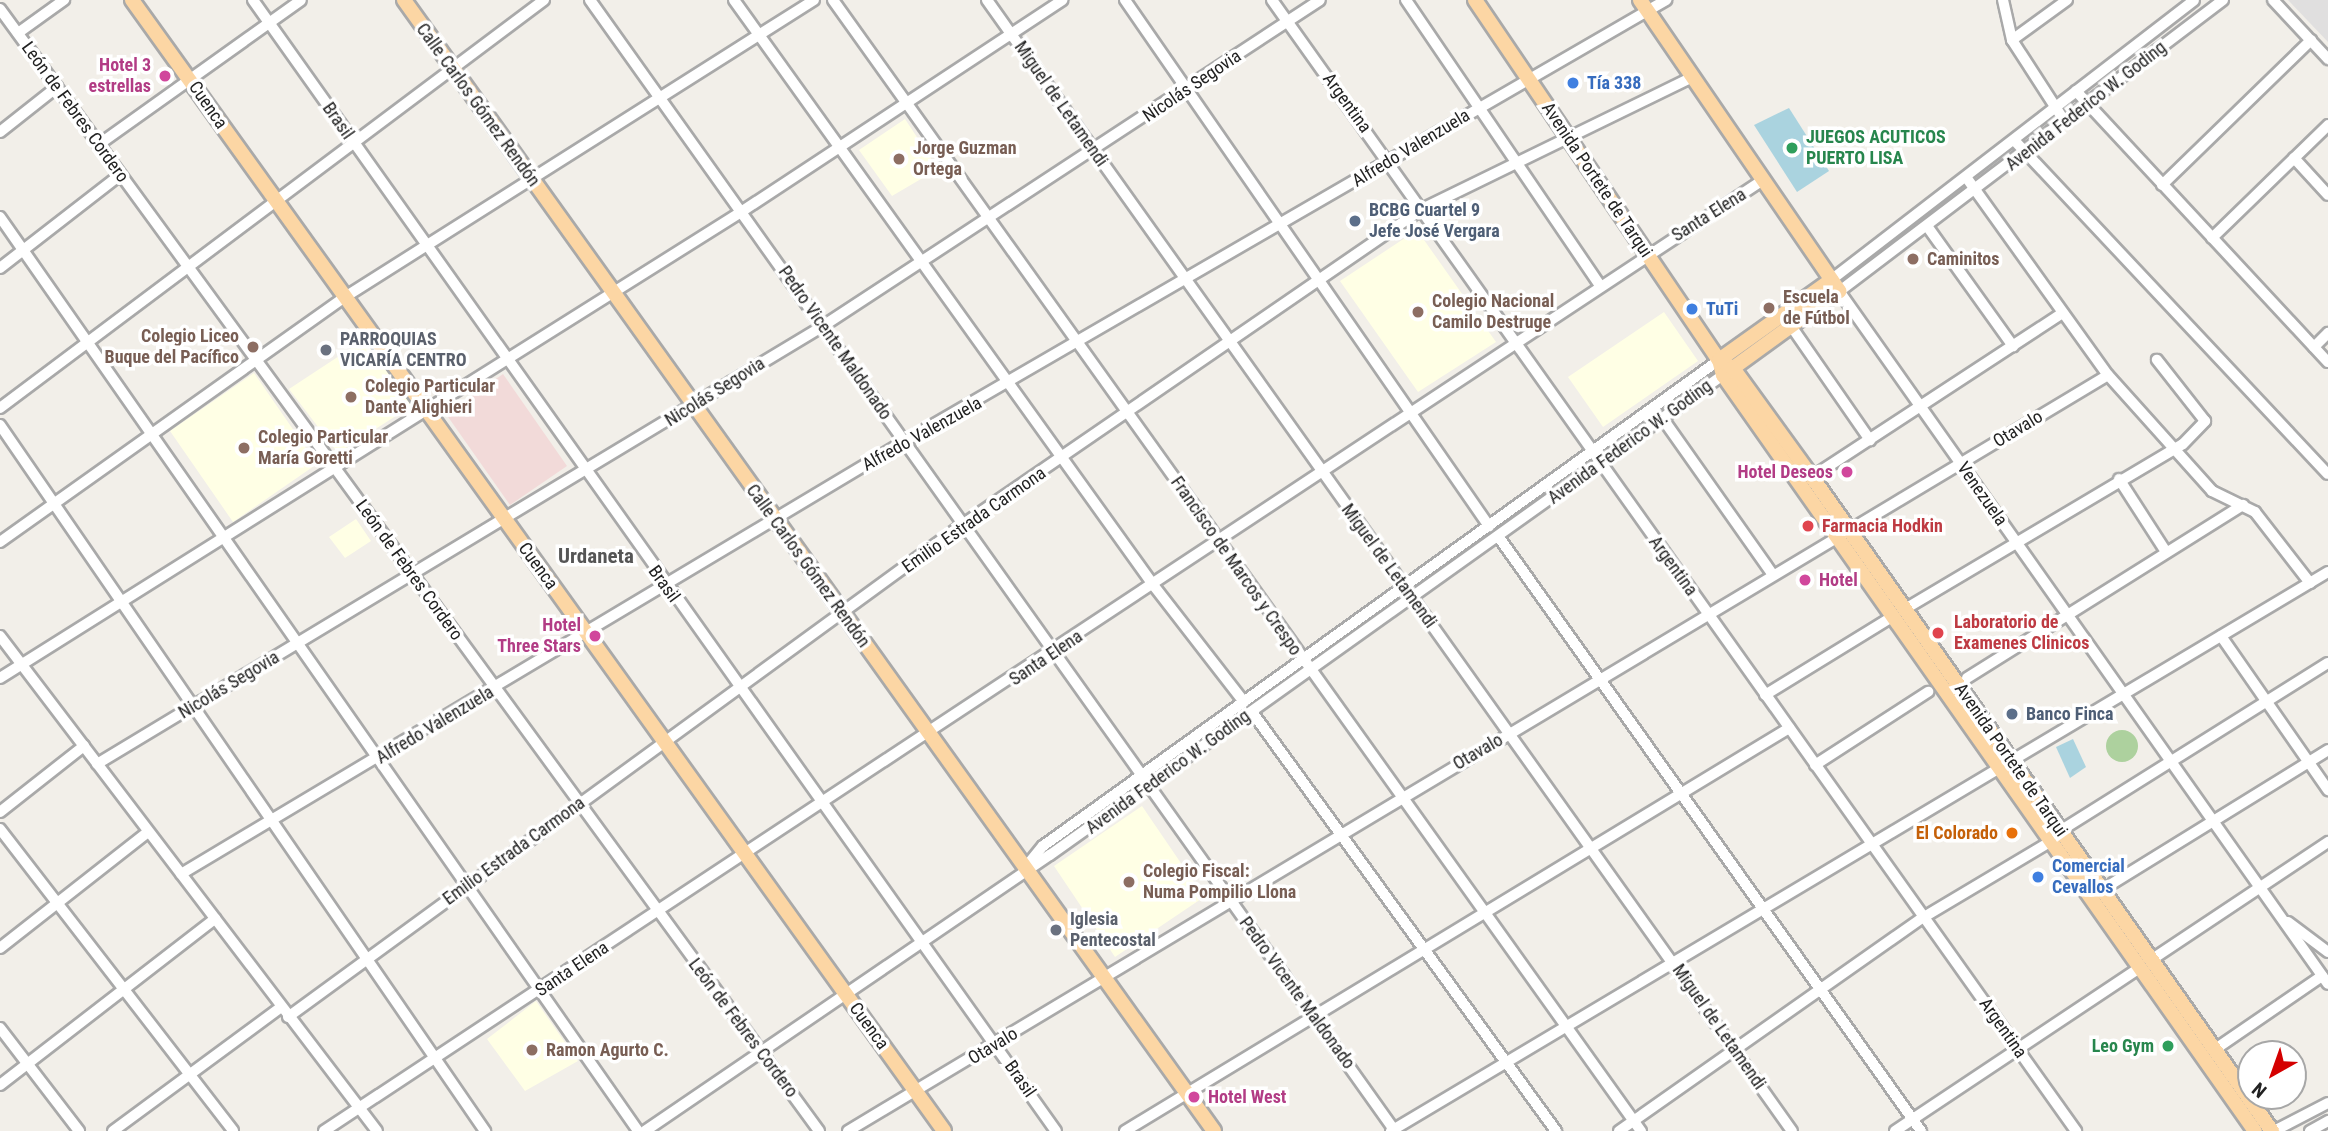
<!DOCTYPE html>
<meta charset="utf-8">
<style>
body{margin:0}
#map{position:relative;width:2328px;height:1131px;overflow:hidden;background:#f2efe9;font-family:"Roboto Condensed",sans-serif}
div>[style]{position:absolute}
.residential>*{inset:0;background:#e0dfdf}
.commercial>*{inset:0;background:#f2dad9}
.education>*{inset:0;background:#ffffe5}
.forest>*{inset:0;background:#add19e}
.round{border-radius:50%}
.water>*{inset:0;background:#aad3df}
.roads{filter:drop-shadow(2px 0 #a9a9a9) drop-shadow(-2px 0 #a9a9a9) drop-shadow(0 2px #a9a9a9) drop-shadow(0 -2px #a9a9a9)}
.minor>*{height:10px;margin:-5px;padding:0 5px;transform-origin:5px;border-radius:5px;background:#fff}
.major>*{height:14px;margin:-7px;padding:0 7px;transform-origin:7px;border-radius:7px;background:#fcd6a4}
.dots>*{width:19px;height:19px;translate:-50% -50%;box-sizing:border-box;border:4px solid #fff;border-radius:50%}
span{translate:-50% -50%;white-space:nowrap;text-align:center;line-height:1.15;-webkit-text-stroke:7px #fff;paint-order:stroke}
.hotel-label{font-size:18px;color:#b23c85;font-weight:700}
.right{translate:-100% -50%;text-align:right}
.left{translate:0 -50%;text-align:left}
.shop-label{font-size:18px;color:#366cbe;font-weight:700}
.street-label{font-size:18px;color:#222}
.leisure-label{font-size:18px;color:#27864d;font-weight:700}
.education-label{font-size:18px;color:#785e54;font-weight:700}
.service-label{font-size:18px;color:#4e5e75;font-weight:700}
.worship-label{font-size:18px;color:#5b616d;font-weight:700}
.health-label{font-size:18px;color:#be3a42;font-weight:700}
.food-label{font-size:18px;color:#c56008;font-weight:700}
.quarter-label{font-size:21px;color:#555;font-weight:700}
.north{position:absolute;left:2237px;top:1040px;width:70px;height:70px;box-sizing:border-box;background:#fff;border:2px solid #a7a7a7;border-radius:50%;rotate:220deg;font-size:19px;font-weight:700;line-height:28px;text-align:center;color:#222}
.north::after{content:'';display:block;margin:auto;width:24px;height:32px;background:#d40000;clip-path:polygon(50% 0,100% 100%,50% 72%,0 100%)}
</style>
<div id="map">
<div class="residential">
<i style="clip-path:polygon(2288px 0,2328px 0,2328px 42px)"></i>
</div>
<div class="commercial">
<i style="clip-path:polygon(503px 374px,567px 466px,510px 505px,446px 414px)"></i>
</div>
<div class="education">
<i style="clip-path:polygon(905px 119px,938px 169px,892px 196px,859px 150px)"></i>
<i style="clip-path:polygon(1417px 230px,1496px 342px,1418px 392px,1340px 281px)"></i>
<i style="clip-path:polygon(1664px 312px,1698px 361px,1603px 427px,1568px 377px)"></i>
<i style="clip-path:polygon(365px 339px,413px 405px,338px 453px,289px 389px)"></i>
<i style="clip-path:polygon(254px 373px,317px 464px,233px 522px,170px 431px)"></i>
<i style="clip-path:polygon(356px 519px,371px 541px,345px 558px,329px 537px)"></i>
<i style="clip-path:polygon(1142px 806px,1204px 897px,1115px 957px,1054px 866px)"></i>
<i style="clip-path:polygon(536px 1001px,578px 1061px,525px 1091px,487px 1039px)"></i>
</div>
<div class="forest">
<i class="round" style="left:2106px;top:730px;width:32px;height:32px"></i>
</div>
<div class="water">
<i style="clip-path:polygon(1789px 108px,1829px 171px,1797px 192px,1754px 125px)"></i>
<i style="clip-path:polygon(2073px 739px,2086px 767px,2070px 778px,2056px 747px)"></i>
</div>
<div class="roads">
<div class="minor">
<i style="left:253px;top:0;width:1387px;rotate:54.63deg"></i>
<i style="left:590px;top:0;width:1388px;rotate:54.56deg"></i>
<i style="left:734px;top:0;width:721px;rotate:54.37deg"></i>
<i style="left:1154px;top:586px;width:147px;rotate:52.2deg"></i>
<i style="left:833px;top:0;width:1390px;rotate:54.46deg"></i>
<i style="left:987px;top:0;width:1388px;rotate:54.56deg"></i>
<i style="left:1125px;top:0;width:640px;rotate:55.32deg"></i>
<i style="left:1272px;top:0;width:1388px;rotate:54.59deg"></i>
<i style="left:1406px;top:0;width:345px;rotate:55.8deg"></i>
<i style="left:2003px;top:0;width:41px;rotate:77.3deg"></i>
<i style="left:2012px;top:40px;width:98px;rotate:57.1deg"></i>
<i style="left:2223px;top:0;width:482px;rotate:142.8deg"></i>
<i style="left:1839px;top:291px;width:848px;rotate:54.79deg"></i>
<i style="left:2273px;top:0;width:81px;rotate:47deg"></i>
<i style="left:0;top:9px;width:1389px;rotate:53.87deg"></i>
<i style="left:18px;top:33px;width:57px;rotate:-35.7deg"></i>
<i style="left:2012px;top:40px;width:68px;rotate:-36deg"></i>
<i style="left:2076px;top:91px;width:370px;rotate:47.1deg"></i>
<i style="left:0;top:132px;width:73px;rotate:-38.3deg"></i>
<i style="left:2014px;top:140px;width:458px;rotate:46.8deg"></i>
<i style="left:98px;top:145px;width:249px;rotate:-35.5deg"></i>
<i style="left:2294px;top:158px;width:50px;rotate:47.4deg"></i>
<i style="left:1966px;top:177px;width:244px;rotate:54.4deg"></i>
<i style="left:2108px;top:375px;width:156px;rotate:48.1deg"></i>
<i style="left:2212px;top:491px;width:48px;rotate:26deg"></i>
<i style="left:2255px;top:512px;width:90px;rotate:52.2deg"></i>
<i style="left:2162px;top:185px;width:208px;rotate:-44.2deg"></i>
<i style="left:0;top:217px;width:1115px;rotate:55.08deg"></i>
<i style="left:1927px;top:226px;width:148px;rotate:54.4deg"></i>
<i style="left:2212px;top:238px;width:162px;rotate:-44.2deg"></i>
<i style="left:0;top:268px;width:152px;rotate:-37.8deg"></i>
<i style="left:1831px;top:280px;width:458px;rotate:-37.6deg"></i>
<i style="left:1791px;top:326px;width:139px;rotate:55.3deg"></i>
<i style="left:2314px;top:347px;width:20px;rotate:-45deg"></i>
<i style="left:0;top:408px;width:680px;rotate:-36.87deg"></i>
<i style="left:1663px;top:419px;width:187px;rotate:54.8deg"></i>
<i style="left:0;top:425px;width:857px;rotate:55.51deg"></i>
<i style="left:1812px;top:477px;width:296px;rotate:-33.2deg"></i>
<i style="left:2119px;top:479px;width:87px;rotate:57.2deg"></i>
<i style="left:1498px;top:536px;width:730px;rotate:54.59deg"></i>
<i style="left:0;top:542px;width:423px;rotate:-35.4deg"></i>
<i style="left:345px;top:297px;width:555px;rotate:-32.34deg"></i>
<i style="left:1905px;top:609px;width:323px;rotate:-30.7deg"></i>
<i style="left:2183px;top:444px;width:32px;rotate:-46deg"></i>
<i style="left:2205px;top:421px;width:78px;rotate:-128.2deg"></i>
<i style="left:0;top:636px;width:622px;rotate:52.71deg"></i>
<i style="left:2221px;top:636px;width:188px;rotate:55.2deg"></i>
<i style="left:0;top:678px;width:875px;rotate:-32.16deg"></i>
<i style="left:741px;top:212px;width:385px;rotate:-33.4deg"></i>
<i style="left:1967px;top:678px;width:326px;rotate:-32.1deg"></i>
<i style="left:1765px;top:695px;width:149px;rotate:-31.6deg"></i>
<i style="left:1252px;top:712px;width:518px;rotate:54.04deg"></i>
<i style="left:97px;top:764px;width:848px;rotate:-31.1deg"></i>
<i style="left:823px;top:326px;width:594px;rotate:-33.26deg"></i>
<i style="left:1815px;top:765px;width:135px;rotate:-32.9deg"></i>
<i style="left:0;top:812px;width:107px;rotate:-38.2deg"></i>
<i style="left:0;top:829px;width:381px;rotate:52.3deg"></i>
<i style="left:2060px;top:831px;width:316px;rotate:-32.1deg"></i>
<i style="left:1029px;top:863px;width:22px;rotate:-51deg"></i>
<i style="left:1043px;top:846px;width:833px;rotate:-35.71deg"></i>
<i style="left:181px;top:874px;width:844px;rotate:-30.88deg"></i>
<i style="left:905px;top:441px;width:880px;rotate:-30.09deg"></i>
<i style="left:2113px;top:883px;width:253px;rotate:-31.7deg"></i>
<i style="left:2288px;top:922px;width:50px;rotate:36.9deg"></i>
<i style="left:0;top:948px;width:188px;rotate:-38.1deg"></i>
<i style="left:2151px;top:960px;width:213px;rotate:-33.7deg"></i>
<i style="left:288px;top:1017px;width:834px;rotate:-36.13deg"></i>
<i style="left:962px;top:525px;width:558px;rotate:-34.49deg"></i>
<i style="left:1422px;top:209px;width:301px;rotate:-26deg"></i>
<i style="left:0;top:1028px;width:130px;rotate:52.5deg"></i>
<i style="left:2214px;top:1050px;width:131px;rotate:-34.4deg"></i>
<i style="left:0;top:1085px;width:272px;rotate:-37.7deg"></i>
<i style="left:113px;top:1131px;width:209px;rotate:-36.4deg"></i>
<i style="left:324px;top:1131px;width:1725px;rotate:-33.46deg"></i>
<i style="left:645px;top:1131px;width:490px;rotate:-34.3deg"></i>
<i style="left:1050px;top:855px;width:827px;rotate:-35.5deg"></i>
<i style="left:848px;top:1131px;width:1469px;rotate:-30.96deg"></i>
<i style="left:1125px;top:1131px;width:777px;rotate:-31.25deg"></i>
<i style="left:1391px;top:1131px;width:1091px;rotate:-30.82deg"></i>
<i style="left:1619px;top:1131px;width:373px;rotate:-35.1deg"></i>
<i style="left:1924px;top:917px;width:144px;rotate:-30.8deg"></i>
<i style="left:1895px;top:1131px;width:292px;rotate:-33.7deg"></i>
<i style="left:2274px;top:1131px;width:61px;rotate:-27.4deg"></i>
<i style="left:2310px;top:1131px;width:21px;rotate:-29deg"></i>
</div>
<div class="major">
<i style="left:132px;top:0;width:1392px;rotate:54.32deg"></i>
<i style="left:404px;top:0;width:1391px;rotate:54.39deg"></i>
<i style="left:1475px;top:0;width:435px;rotate:55.9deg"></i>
<i style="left:1719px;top:360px;width:16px;rotate:75deg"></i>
<i style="left:1723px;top:375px;width:924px;rotate:54.87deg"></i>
<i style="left:1640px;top:0;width:353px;rotate:55.6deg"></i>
<i style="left:1839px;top:291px;width:140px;rotate:144deg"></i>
<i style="left:1719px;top:360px;width:16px;rotate:30deg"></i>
<i style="left:1733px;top:368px;width:135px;rotate:54.1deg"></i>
<i style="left:1812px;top:477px;width:800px;rotate:54.88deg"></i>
<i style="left:1719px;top:360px;width:138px;rotate:-35.5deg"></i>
</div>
</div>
<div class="dots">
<i style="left:165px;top:76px;background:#d1479c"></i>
<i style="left:1573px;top:83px;background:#3f7fe0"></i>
<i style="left:1792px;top:148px;background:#2e9e5b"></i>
<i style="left:899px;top:159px;background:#8d6e63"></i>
<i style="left:1355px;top:221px;background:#5c6f8a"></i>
<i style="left:1913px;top:259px;background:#8d6e63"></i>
<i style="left:1769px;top:308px;background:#8d6e63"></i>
<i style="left:1692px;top:309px;background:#3f7fe0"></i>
<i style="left:1418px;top:312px;background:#8d6e63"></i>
<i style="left:253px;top:347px;background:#8d6e63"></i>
<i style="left:326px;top:350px;background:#6b7280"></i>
<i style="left:351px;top:397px;background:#8d6e63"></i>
<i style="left:244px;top:448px;background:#8d6e63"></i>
<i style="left:1847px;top:472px;background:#d1479c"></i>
<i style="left:1808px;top:526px;background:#e0444e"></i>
<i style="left:1805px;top:580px;background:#d1479c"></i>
<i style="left:1938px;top:633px;background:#e0444e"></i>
<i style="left:595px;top:636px;background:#d1479c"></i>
<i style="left:2012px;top:714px;background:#5c6f8a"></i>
<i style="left:2012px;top:833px;background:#e8710a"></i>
<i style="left:2038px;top:877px;background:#3f7fe0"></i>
<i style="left:1129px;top:882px;background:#8d6e63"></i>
<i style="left:1056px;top:930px;background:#6b7280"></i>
<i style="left:2168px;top:1046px;background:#2e9e5b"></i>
<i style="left:532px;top:1050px;background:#8d6e63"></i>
<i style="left:1194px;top:1097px;background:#d1479c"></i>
</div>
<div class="hotel-label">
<span class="right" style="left:151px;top:76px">Hotel 3<br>estrellas</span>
<span class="right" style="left:1833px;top:472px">Hotel Deseos</span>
<span class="left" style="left:1819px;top:580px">Hotel</span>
<span class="right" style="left:581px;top:636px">Hotel<br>Three Stars</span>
<span class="left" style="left:1208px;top:1097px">Hotel West</span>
</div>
<div class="shop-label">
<span class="left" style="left:1587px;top:83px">Tía 338</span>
<span class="left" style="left:1706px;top:309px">TuTi</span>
<span class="left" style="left:2052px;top:877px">Comercial<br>Cevallos</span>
</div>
<div class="street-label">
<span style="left:1192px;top:86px;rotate:-34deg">Nicolás Segovia</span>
<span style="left:1347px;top:103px;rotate:54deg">Argentina</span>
<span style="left:1061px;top:104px;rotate:55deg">Miguel de Letamendi</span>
<span style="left:208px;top:105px;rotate:55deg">Cuenca</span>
<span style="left:478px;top:105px;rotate:54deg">Calle Carlos Gómez Rendón</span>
<span style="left:2086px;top:106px;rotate:-38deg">Avenida Federico W. Goding</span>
<span style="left:75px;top:112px;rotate:54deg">León de Febres Cordero</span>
<span style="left:338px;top:121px;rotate:55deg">Brasil</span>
<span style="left:1411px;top:148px;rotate:-31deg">Alfredo Valenzuela</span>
<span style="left:1597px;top:180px;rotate:56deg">Avenida Portete de Tarqui</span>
<span style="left:1709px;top:215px;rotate:-32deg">Santa Elena</span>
<span style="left:835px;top:343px;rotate:55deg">Pedro Vicente Maldonado</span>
<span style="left:715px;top:392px;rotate:-32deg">Nicolás Segovia</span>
<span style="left:2018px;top:429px;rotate:-31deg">Otavalo</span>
<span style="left:922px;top:434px;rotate:-29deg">Alfredo Valenzuela</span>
<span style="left:1630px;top:442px;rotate:-36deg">Avenida Federico W. Goding</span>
<span style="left:1982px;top:494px;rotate:55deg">Venezuela</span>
<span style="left:974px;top:520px;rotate:-35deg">Emilio Estrada Carmona</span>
<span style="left:538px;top:566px;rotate:54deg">Cuenca</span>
<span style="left:808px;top:566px;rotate:54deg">Calle Carlos Gómez Rendón</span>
<span style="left:1236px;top:566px;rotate:55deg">Francisco de Marcos y Crespo</span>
<span style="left:1389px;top:566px;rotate:54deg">Miguel de Letamendi</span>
<span style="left:1673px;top:566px;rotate:54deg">Argentina</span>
<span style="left:409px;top:570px;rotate:54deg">León de Febres Cordero</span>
<span style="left:664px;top:584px;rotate:54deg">Brasil</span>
<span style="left:1046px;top:658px;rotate:-34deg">Santa Elena</span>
<span style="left:229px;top:685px;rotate:-31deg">Nicolás Segovia</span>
<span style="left:435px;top:725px;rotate:-31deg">Alfredo Valenzuela</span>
<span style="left:1478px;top:752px;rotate:-30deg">Otavalo</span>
<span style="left:2011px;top:760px;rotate:55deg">Avenida Portete de Tarqui</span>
<span style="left:1168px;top:772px;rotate:-36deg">Avenida Federico W. Goding</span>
<span style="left:514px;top:851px;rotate:-36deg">Emilio Estrada Carmona</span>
<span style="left:572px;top:969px;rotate:-34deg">Santa Elena</span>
<span style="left:1297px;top:993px;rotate:54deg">Pedro Vicente Maldonado</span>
<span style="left:869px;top:1026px;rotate:54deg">Cuenca</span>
<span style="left:1719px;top:1027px;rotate:55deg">Miguel de Letamendi</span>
<span style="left:743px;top:1028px;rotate:53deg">León de Febres Cordero</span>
<span style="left:2003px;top:1028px;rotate:55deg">Argentina</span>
<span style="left:993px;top:1046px;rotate:-31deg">Otavalo</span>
<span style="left:1020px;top:1079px;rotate:55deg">Brasil</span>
</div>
<div class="leisure-label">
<span class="left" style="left:1806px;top:148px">JUEGOS ACUTICOS<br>PUERTO LISA</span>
<span class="right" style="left:2154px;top:1046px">Leo Gym</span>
</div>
<div class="education-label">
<span class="left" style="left:913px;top:159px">Jorge Guzman<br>Ortega</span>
<span class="left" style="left:1927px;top:259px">Caminitos</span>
<span class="left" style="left:1783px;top:308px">Escuela<br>de Fútbol</span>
<span class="left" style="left:1432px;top:312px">Colegio Nacional<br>Camilo Destruge</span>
<span class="right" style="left:239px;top:347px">Colegio Liceo<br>Buque del Pacífico</span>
<span class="left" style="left:365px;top:397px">Colegio Particular<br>Dante Alighieri</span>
<span class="left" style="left:258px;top:448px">Colegio Particular<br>María Goretti</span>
<span class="left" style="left:1143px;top:882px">Colegio Fiscal:<br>Numa Pompilio Llona</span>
<span class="left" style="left:546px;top:1050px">Ramon Agurto C.</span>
</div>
<div class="service-label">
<span class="left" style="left:1369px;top:221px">BCBG Cuartel 9<br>Jefe José Vergara</span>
<span class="left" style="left:2026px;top:714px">Banco Finca</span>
</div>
<div class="worship-label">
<span class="left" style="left:340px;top:350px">PARROQUIAS<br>VICARÍA CENTRO</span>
<span class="left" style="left:1070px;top:930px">Iglesia<br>Pentecostal</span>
</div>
<div class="health-label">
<span class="left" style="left:1822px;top:526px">Farmacia Hodkin</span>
<span class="left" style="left:1954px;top:633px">Laboratorio de<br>Examenes Clinicos</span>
</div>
<div class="food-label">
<span class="right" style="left:1998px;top:833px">El Colorado</span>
</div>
<div class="quarter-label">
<span style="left:596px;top:556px">Urdaneta</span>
</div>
<div class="north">N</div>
</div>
